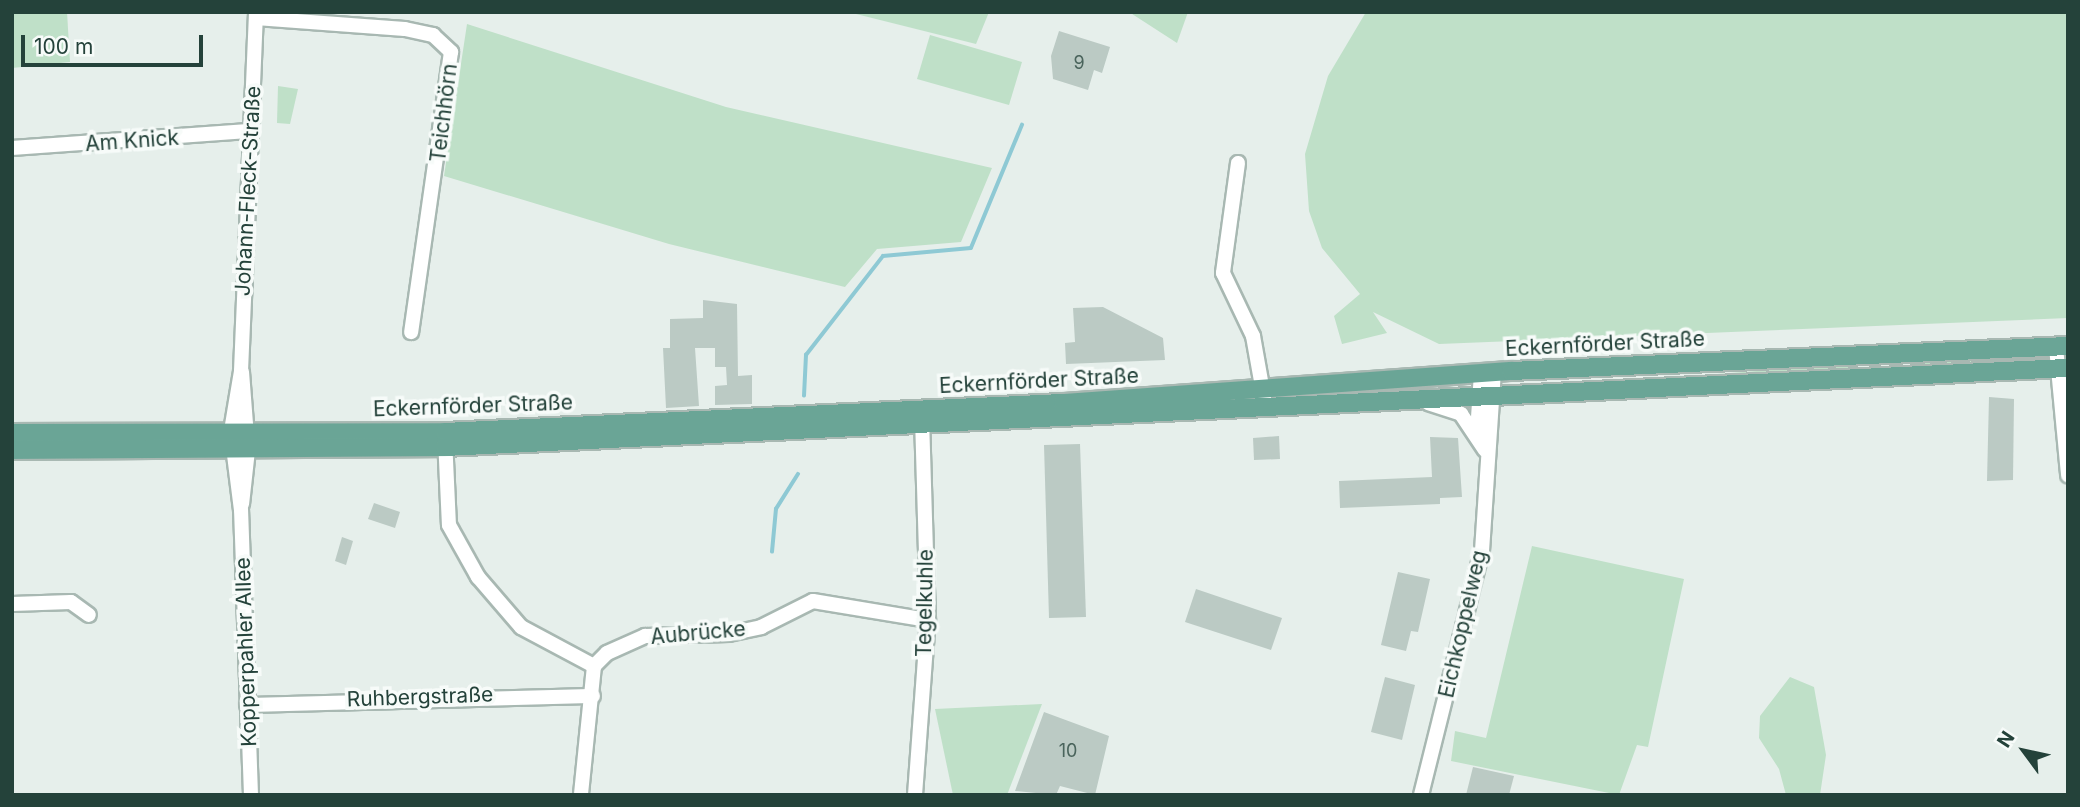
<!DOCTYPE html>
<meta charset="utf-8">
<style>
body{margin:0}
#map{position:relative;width:2080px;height:807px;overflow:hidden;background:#e6efeb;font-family:Inter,sans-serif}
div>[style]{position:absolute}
.green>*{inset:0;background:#bfe0c8}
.stream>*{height:3.5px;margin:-1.75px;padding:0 1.75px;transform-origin:1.75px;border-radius:1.75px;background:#8ec9d4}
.building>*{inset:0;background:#bbcac4}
.roads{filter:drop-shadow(2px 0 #a8b8b2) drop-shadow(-2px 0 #a8b8b2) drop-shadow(0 2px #a8b8b2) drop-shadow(0 -2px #a8b8b2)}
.minor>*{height:14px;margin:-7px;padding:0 7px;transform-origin:7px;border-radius:7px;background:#fff}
.major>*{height:18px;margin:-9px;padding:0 9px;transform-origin:9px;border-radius:9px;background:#6aa596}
span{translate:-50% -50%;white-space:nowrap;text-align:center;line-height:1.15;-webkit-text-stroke:7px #f7fbf9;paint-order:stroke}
.number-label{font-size:18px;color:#4a645c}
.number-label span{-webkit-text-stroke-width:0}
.street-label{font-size:21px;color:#24423a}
.frame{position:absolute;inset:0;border:14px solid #24423a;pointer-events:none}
.north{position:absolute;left:1989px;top:716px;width:70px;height:70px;-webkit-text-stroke:5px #f7fbf9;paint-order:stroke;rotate:303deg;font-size:19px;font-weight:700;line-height:28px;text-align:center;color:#24423a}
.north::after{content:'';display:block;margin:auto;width:24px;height:32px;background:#24423a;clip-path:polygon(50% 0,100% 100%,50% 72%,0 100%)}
.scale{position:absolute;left:21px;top:35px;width:182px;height:32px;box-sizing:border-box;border:4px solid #24423a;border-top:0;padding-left:9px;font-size:21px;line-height:24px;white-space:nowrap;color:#24423a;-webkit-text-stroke:5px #f7fbf9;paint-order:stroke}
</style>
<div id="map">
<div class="green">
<i style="clip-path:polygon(12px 12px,67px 12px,70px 62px,12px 68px)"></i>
<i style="clip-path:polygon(848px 12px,989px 12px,976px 44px)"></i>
<i style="clip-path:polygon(1129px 12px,1188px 12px,1177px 43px)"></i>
<i style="clip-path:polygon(1366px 12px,2068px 12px,2068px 318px,1439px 344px,1373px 312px,1387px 333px,1342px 344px,1334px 316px,1360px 294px,1322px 248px,1309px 211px,1305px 154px,1328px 76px)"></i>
<i style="clip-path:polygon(467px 24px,726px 107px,992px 168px,961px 242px,877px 249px,845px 287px,669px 244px,444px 176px)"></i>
<i style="clip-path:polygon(930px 35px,1022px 62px,1009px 105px,917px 79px)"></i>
<i style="clip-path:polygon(278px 86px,298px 89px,290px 124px,277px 123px)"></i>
<i style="clip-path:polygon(2038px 355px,2038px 363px,1924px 368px,1923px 360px)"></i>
<i style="clip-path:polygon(1854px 365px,1855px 372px,1704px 375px,1783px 369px)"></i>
<i style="clip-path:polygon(1532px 546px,1684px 579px,1648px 747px,1637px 745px,1619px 795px,1451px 761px,1455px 731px,1486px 738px)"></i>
<i style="clip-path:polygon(1790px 677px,1814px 687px,1826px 755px,1820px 795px,1786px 795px,1779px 769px,1759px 738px,1760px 716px)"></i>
<i style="clip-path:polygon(1042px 704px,1007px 795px,953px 795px,935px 709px)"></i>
</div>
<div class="stream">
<i style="left:804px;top:396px;width:41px;rotate:-87.2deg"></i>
<i style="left:806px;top:355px;width:125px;rotate:-52.1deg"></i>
<i style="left:883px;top:256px;width:88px;rotate:-5.2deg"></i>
<i style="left:971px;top:248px;width:133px;rotate:-67.5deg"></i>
<i style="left:772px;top:552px;width:43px;rotate:-84.7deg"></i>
<i style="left:776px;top:509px;width:41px;rotate:-57.8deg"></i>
</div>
<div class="building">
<i style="clip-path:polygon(1059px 31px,1110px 47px,1102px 73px,1094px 70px,1088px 90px,1053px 79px,1051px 56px)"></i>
<i style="clip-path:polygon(703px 300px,737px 304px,738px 376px,752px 375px,752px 404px,715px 405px,715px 386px,727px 385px,726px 367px,715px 367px,715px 348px,695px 348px,699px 406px,666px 408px,663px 348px,670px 348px,670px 319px,703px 318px)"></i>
<i style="clip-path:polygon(1103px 307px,1163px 338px,1165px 360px,1066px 364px,1065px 343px,1075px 342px,1073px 308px)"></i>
<i style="clip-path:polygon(1989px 397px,2014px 399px,2013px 480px,1987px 481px)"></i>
<i style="clip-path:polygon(1279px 436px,1280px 459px,1254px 460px,1253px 438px)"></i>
<i style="clip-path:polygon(1430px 437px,1458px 438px,1462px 497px,1440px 498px,1440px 504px,1340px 508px,1339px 481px,1432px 477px)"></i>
<i style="clip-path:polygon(1080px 444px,1086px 617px,1049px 618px,1044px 445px)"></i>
<i style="clip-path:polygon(374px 503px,400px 512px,395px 528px,368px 519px)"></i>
<i style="clip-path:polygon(342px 537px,353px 541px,346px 565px,335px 561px)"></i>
<i style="clip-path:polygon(1398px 572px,1430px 579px,1418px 632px,1411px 631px,1406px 651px,1381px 645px)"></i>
<i style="clip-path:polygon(1196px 589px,1282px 618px,1271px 650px,1185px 622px)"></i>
<i style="clip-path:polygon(1385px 677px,1415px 685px,1402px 740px,1371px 732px)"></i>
<i style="clip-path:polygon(1044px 712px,1109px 736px,1095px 795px,1060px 786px,1056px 795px,1015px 791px)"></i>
<i style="clip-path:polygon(1473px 767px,1514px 776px,1509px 795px,1466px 795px)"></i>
</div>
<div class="roads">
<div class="minor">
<i style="left:256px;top:18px;width:149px;rotate:4.2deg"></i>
<i style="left:405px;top:29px;width:29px;rotate:12deg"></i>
<i style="left:433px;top:35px;width:25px;rotate:43deg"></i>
<i style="left:451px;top:52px;width:283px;rotate:98.1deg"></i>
<i style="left:12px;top:148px;width:240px;rotate:-4.1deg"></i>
<i style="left:1238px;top:163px;width:111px;rotate:97.8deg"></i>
<i style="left:1223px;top:273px;width:70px;rotate:64.5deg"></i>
<i style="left:1253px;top:336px;width:63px;rotate:79.9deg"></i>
<i style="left:2056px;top:347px;width:129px;rotate:84.6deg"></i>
<i style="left:242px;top:372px;width:78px;rotate:85.6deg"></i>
<i style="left:248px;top:450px;width:54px;rotate:96.3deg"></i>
<i style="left:1428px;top:403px;width:35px;rotate:18deg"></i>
<i style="left:1461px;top:414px;width:43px;rotate:56.3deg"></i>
<i style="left:1477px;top:432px;width:59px;rotate:-86.1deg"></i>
<i style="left:445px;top:438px;width:87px;rotate:87.4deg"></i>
<i style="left:449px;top:525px;width:60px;rotate:60.9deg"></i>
<i style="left:478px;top:577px;width:66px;rotate:49.3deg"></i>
<i style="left:521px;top:627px;width:83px;rotate:28.1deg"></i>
<i style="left:594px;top:666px;width:130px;rotate:95.8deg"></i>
<i style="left:12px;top:604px;width:59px;rotate:-1.9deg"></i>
<i style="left:71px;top:602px;width:22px;rotate:36deg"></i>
<i style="left:594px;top:666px;width:18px;rotate:-45deg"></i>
<i style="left:607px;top:653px;width:42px;rotate:-24.1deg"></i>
<i style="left:645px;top:636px;width:84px;rotate:-1.4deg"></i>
<i style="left:729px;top:634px;width:33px;rotate:-12deg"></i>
<i style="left:761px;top:627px;width:58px;rotate:-26.6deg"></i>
<i style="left:813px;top:601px;width:117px;rotate:9.4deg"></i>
<i style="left:247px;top:705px;width:346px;rotate:-1.5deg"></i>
<i style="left:251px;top:795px;width:285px;rotate:-92deg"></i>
<i style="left:241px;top:510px;width:80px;rotate:-97.2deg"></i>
<i style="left:231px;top:431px;width:61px;rotate:-80.5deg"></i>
<i style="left:241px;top:371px;width:359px;rotate:-87.6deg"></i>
<i style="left:915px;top:795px;width:175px;rotate:-85.8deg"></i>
<i style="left:928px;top:620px;width:205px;rotate:-91.7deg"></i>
<i style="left:1421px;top:795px;width:252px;rotate:-76deg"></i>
<i style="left:1482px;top:551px;width:179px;rotate:-86.2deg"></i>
</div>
<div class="major">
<i style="left:12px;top:433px;width:433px;rotate:-0.1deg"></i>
<i style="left:445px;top:432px;width:619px;rotate:-2.69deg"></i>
<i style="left:1063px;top:403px;width:449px;rotate:-4.1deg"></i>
<i style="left:1511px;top:371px;width:558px;rotate:-2.57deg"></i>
<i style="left:12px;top:450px;width:433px;rotate:-0.4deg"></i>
<i style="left:445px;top:447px;width:1625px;rotate:-2.79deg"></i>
</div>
</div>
<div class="number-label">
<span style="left:1079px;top:63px">9</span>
<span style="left:1068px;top:751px">10</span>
</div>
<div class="street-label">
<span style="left:444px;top:113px;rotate:-83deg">Teichhörn</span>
<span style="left:132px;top:141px;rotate:-4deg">Am Knick</span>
<span style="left:248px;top:191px;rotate:-87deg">Johann-Fleck-Straße</span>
<span style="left:1605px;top:344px;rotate:-3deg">Eckernförder Straße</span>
<span style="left:1039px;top:381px;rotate:-3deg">Eckernförder Straße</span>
<span style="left:473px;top:406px;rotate:-2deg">Eckernförder Straße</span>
<span style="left:925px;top:603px;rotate:-89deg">Tegelkuhle</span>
<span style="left:1463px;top:624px;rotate:-77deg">Eichkoppelweg</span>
<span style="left:698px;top:633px;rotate:-5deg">Aubrücke</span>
<span style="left:246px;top:652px;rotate:-92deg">Kopperpahler Allee</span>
<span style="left:420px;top:697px;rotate:-2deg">Ruhbergstraße</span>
</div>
<div class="frame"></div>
<div class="north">N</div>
<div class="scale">100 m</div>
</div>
